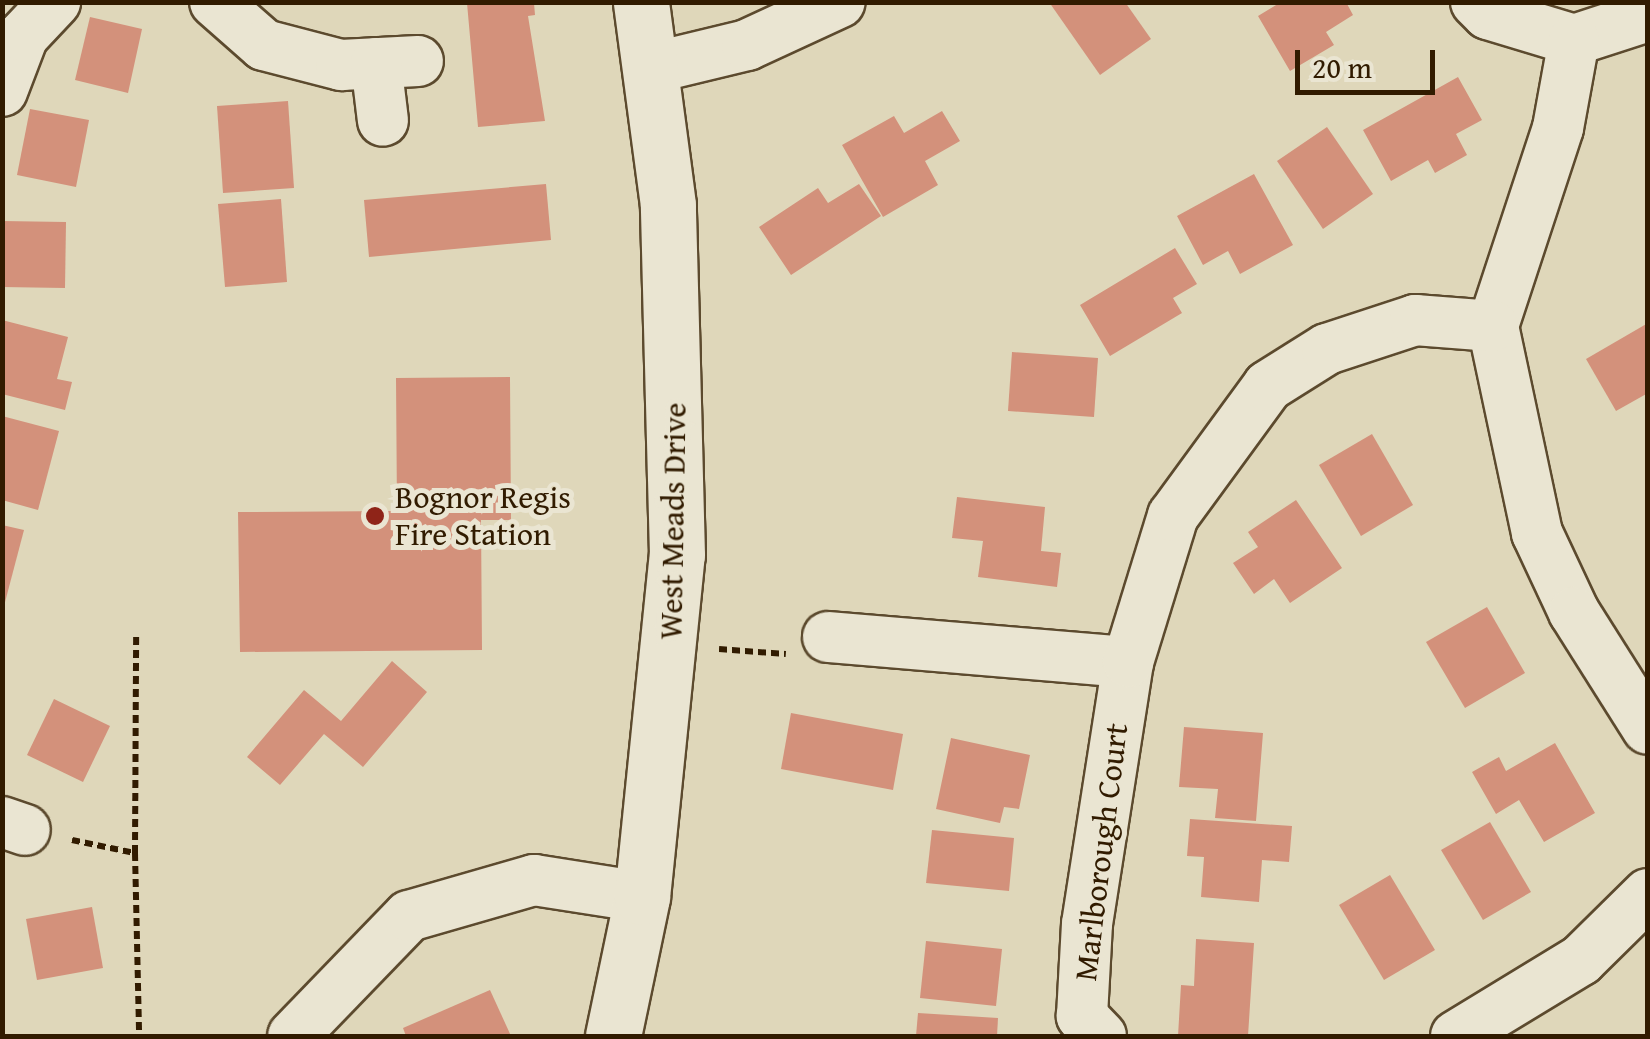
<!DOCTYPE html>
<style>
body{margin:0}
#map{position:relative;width:1650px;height:1039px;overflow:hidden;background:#dfd7ba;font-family:"Gentium Book Plus",serif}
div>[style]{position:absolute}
.building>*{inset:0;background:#d3917b}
.path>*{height:6px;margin-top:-3px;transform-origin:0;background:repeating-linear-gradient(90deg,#311b00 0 8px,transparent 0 13px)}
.roads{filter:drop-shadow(2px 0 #5c4a2e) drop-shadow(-2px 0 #5c4a2e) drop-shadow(0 2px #5c4a2e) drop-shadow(0 -2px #5c4a2e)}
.street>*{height:50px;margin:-25px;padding:0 25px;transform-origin:25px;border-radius:25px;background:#eae5d2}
.secondary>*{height:55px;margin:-27.5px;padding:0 27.5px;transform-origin:27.5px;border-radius:27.5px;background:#eae5d2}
.dots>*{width:28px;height:28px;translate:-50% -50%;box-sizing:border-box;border:5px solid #eae5d2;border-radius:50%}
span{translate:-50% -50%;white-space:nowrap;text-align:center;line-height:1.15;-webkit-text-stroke:10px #eae5d2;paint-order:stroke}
.poi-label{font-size:32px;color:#311b00}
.left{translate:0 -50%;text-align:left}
.street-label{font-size:32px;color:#311b00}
.frame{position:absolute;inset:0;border:5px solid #311b00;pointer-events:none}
.scale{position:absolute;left:1295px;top:50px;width:140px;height:45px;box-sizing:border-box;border:5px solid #311b00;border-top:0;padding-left:12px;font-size:30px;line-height:35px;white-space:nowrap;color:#311b00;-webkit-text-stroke:8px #eae5d2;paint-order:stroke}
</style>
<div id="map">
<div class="building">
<i style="clip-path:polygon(1049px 2px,1125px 2px,1151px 39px,1100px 75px)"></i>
<i style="clip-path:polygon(1281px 2px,1346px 2px,1353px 15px,1326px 32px,1334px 45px,1290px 71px,1258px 16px)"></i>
<i style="clip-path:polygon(467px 3px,534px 3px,535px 15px,528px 16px,545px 121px,478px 127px)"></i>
<i style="clip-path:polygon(90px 17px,142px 29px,128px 93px,75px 80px)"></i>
<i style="clip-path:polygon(1458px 77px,1482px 120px,1456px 134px,1467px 155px,1435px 173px,1428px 160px,1391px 181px,1363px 130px)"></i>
<i style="clip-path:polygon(288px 101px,294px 188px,223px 193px,217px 106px)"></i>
<i style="clip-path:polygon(30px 109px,89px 120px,76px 187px,17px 175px)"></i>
<i style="clip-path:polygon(942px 111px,960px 141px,925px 161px,938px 185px,883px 217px,842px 145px,894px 116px,904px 133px)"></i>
<i style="clip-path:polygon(1327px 127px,1373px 194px,1323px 229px,1277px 161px)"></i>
<i style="clip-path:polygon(1254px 174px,1293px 245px,1240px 274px,1228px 251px,1203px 265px,1177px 216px)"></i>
<i style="clip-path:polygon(546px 184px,551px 240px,369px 257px,364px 200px)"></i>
<i style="clip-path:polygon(859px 184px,881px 216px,791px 275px,759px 227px,818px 188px,828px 203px)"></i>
<i style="clip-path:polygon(281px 199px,287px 282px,225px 287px,218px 204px)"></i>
<i style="clip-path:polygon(2px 221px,66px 222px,65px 288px,2px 287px)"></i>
<i style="clip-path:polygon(1175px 248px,1197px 284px,1173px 298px,1182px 313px,1110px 356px,1080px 305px)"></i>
<i style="clip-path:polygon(2px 320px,68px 337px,57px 379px,72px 382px,65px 410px,2px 394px)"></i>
<i style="clip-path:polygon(1648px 323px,1648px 393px,1616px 411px,1586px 359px)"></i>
<i style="clip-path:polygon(1012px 352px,1098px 358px,1094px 417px,1008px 411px)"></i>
<i style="clip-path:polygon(510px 377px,511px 520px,481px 520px,482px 650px,240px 652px,238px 512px,397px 511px,396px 378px)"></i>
<i style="clip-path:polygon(2px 416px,59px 431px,38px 510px,2px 500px)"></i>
<i style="clip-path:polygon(1372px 434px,1413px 505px,1361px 536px,1319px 465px)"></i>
<i style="clip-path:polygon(957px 497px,1045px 507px,1041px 551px,1061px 553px,1057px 587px,978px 577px,983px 541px,952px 538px)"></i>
<i style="clip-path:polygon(1296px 500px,1342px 568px,1290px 603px,1274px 579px,1254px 594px,1233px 563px,1258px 547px,1248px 532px)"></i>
<i style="clip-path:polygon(2px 525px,24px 530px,4px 606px,3px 606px)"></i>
<i style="clip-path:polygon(1487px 607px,1525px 673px,1465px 708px,1426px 642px)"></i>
<i style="clip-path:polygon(392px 661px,427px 692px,363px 767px,324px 734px,280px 785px,247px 757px,304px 690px,341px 721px)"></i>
<i style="clip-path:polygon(54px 699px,110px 726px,83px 782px,27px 755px)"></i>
<i style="clip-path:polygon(791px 713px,903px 734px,893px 790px,781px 769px)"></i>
<i style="clip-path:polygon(1184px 727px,1263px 733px,1256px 821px,1215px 818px,1218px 789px,1179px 787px)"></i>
<i style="clip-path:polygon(951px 738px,1030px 755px,1019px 809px,1004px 807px,1000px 823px,936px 809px)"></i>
<i style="clip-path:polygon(1555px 743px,1595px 813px,1544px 842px,1519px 800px,1496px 814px,1472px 772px,1499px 757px,1506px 771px)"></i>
<i style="clip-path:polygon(1190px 819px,1292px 826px,1289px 862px,1262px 860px,1259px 902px,1201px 897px,1204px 857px,1187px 856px)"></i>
<i style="clip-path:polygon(1490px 822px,1531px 892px,1483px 920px,1441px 850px)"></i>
<i style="clip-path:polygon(932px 830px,1014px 838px,1009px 891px,926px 883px)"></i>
<i style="clip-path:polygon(1390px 875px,1435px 950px,1384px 980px,1339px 905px)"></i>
<i style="clip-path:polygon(92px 907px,103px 968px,37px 980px,26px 919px)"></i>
<i style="clip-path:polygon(1196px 939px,1254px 943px,1248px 1036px,1178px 1036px,1181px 985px,1194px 986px)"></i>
<i style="clip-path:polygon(926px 941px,1002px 949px,996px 1006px,920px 998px)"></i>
<i style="clip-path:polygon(490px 990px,511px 1036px,406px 1036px,403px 1028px)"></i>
<i style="clip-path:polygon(918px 1013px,998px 1018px,997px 1036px,916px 1036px)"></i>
</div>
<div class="path">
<i style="left:719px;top:649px;width:67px;rotate:4.3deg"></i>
<i style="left:72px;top:840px;width:64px;rotate:11.7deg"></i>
<i style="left:135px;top:853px;width:183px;rotate:88.7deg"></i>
<i style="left:135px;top:853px;width:219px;rotate:-89.7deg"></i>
</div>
<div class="roads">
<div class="street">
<i style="left:215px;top:2px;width:65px;rotate:41.3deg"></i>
<i style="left:264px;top:45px;width:80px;rotate:14.6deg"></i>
<i style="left:341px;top:65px;width:77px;rotate:-3deg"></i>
<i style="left:1476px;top:2px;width:17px;rotate:45deg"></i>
<i style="left:1488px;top:14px;width:90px;rotate:16.8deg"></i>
<i style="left:1574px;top:40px;width:78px;rotate:-18deg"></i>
<i style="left:1574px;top:40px;width:89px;rotate:100.3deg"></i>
<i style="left:1558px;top:128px;width:208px;rotate:108.2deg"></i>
<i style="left:1493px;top:326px;width:212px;rotate:78deg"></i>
<i style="left:1537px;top:533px;width:87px;rotate:64.9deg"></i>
<i style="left:1574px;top:612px;width:138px;rotate:57.7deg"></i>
<i style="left:376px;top:63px;width:58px;rotate:83.1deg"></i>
<i style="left:652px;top:68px;width:98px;rotate:-13.6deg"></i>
<i style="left:747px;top:45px;width:102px;rotate:-24.8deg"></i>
<i style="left:2px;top:91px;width:59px;rotate:-69.1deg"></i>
<i style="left:23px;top:36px;width:47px;rotate:-46.7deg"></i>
<i style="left:828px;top:637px;width:301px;rotate:4.8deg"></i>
<i style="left:2px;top:822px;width:24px;rotate:19deg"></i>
<i style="left:293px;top:1036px;width:167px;rotate:-46deg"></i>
<i style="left:409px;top:916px;width:130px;rotate:-16.1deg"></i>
<i style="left:534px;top:880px;width:109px;rotate:8.9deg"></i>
<i style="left:1101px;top:1036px;width:28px;rotate:-134deg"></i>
<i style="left:1082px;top:1016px;width:92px;rotate:-86.9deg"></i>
<i style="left:1087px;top:924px;width:265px;rotate:-81.1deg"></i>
<i style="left:1128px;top:662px;width:153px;rotate:-72.9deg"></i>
<i style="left:1173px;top:516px;width:161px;rotate:-53.8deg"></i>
<i style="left:1268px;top:386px;width:70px;rotate:-32.1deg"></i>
<i style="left:1327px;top:349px;width:93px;rotate:-18.2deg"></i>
<i style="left:1415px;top:320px;width:78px;rotate:4.4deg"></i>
<i style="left:1456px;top:1036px;width:146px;rotate:-31.3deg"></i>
<i style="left:1581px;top:960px;width:94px;rotate:-44.6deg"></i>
</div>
<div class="secondary">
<i style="left:613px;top:1036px;width:142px;rotate:-78.2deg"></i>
<i style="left:642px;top:897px;width:344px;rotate:-84.2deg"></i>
<i style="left:677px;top:555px;width:350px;rotate:-91.5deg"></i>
<i style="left:668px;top:205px;width:205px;rotate:-97.6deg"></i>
</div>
</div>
<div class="dots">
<i style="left:375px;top:516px;background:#8f2418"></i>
</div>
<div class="poi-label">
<span class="left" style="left:395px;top:516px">Bognor Regis<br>Fire Station</span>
</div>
<div class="street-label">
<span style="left:673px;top:521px;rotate:-89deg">West Meads Drive</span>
<span style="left:1101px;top:852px;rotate:-83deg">Marlborough Court</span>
</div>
<div class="frame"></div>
<div class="scale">20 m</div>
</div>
